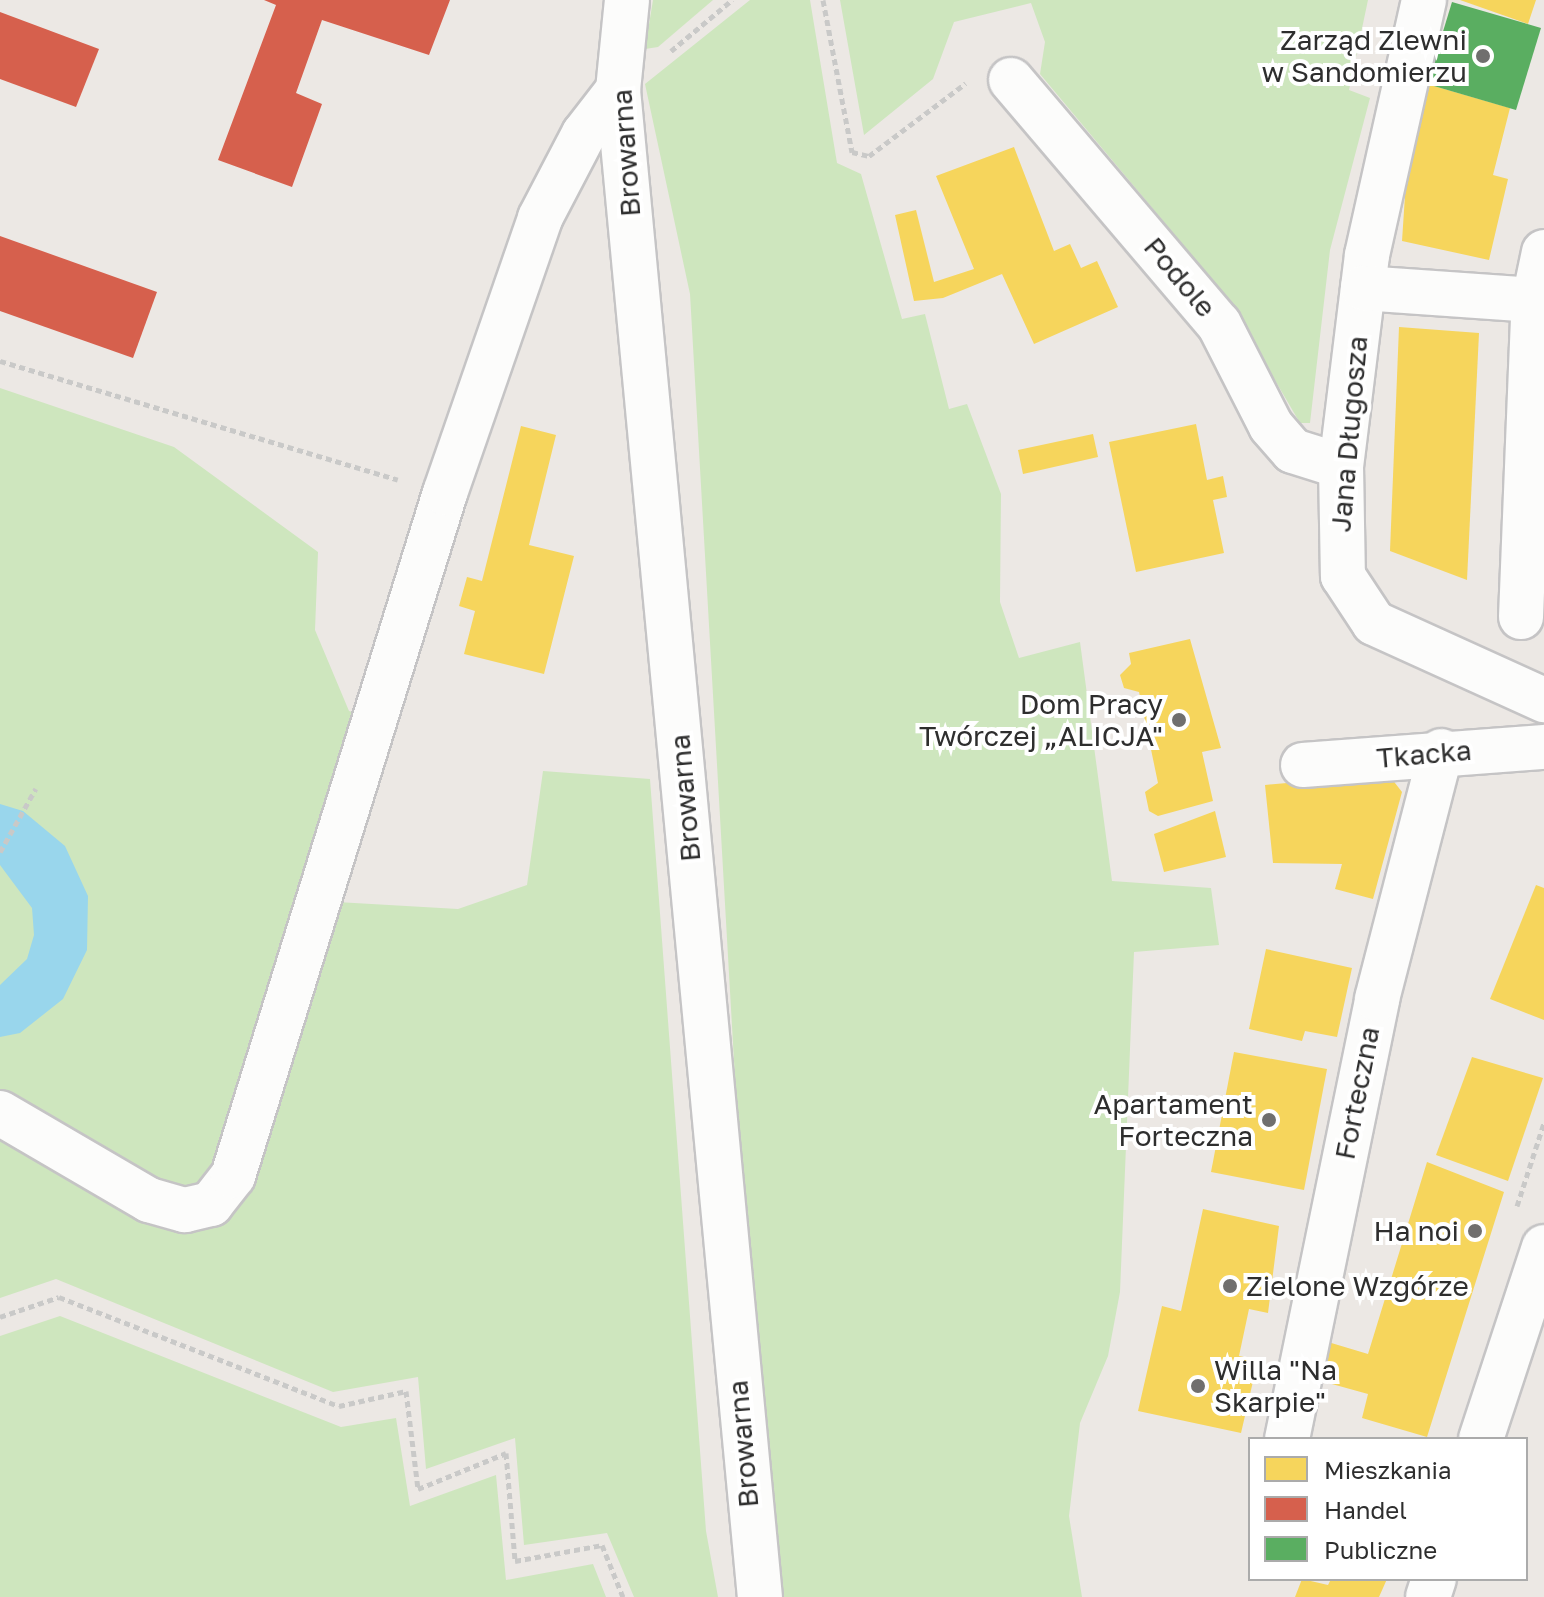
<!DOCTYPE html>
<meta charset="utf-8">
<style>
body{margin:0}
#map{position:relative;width:1544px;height:1597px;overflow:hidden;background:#ece8e4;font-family:"Golos Text",sans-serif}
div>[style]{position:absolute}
.green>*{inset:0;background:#cee6be}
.water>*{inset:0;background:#99d6ec}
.homes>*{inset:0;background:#f6d55c}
.shops>*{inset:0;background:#d6604d}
.public>*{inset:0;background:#5aae61}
.path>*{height:5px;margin-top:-2.5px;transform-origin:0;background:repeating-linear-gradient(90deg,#c9c9c8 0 6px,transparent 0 10px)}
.roads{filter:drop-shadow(2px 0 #c5c4c5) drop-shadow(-2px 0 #c5c4c5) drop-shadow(0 2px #c5c4c5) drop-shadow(0 -2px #c5c4c5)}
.minor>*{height:44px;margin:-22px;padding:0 22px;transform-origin:22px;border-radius:22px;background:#fcfcfb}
.dots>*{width:22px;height:22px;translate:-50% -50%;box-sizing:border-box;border:4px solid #fff;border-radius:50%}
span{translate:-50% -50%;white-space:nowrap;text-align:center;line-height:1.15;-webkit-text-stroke:8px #fff;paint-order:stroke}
.poi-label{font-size:28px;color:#2e2e2e}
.right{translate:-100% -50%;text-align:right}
.left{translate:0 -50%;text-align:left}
.street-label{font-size:28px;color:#2e2e2e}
.legend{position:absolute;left:1248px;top:1437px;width:280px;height:144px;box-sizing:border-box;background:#fff;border:2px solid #ababab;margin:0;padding:10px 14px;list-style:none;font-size:24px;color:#2e2e2e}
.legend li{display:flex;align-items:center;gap:16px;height:40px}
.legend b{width:40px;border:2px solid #ababab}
</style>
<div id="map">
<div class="green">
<i style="clip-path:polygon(653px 0,713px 0,658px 47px,645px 49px)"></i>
<i style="clip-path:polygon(750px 0,810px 0,837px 163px,861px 174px,902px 319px,925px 314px,949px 409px,967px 404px,1001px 494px,1000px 602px,1019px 658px,1080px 642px,1112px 881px,1211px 888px,1219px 945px,1134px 952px,1120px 1292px,1108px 1356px,1080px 1423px,1069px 1516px,1082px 1597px,772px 1597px,762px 1549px,690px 294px,645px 84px)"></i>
<i style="clip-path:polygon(840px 0,1368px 0,1349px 90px,1370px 98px,1330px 250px,1310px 423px,1300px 423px,1225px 295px,1040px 74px,1045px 42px,1031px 3px,954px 22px,933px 79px,864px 135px)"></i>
<i style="clip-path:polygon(0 388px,174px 447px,318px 552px,315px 630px,349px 711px,394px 725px,337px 902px,458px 909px,527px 885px,543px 771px,650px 779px,706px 1531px,718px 1597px,634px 1597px,607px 1533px,524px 1545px,515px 1438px,426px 1469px,418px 1377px,333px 1392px,56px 1279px,0 1298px)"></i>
<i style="clip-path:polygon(60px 1316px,341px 1427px,396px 1418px,410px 1506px,496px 1475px,506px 1580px,593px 1564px,606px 1597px,0 1597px,0 1336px)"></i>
</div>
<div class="water">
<i style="clip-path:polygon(0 804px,23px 811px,65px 846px,88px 896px,87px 950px,63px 999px,20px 1033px,0 1037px,0 985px,27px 959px,34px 935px,32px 908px,0 865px)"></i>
</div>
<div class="homes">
<i style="clip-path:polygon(1460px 0,1536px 0,1528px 24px)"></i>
<i style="clip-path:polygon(1427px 84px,1510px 108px,1493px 175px,1508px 179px,1489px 260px,1402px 241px,1408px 150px)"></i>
<i style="clip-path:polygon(1014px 147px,1054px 251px,1070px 244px,1081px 268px,1097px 261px,1118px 307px,1034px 344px,1002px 274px,943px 298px,914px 301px,895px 215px,916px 210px,934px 282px,974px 269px,936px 176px)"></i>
<i style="clip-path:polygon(1399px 327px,1479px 333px,1467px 580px,1390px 551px)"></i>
<i style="clip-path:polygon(1196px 424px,1207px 480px,1223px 476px,1227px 497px,1213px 500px,1224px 553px,1136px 572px,1109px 442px)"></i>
<i style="clip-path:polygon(521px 426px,556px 435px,529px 545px,574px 556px,544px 674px,464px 654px,475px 611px,459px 606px,467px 577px,482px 581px)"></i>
<i style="clip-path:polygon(1093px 434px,1098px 457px,1023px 474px,1018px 450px)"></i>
<i style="clip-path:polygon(1190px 639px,1221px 748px,1202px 752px,1213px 801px,1158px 816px,1149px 811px,1145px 792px,1158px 783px,1139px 692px,1124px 688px,1120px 675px,1131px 664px,1129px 653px)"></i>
<i style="clip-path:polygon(1388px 774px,1402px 792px,1373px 899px,1335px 889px,1342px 864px,1273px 863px,1265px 785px)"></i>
<i style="clip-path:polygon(1215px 811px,1226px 857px,1164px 872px,1154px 834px)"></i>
<i style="clip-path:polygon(1536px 885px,1544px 888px,1544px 1020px,1490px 999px)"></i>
<i style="clip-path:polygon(1266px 949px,1352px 968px,1337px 1037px,1305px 1031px,1302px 1041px,1249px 1029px)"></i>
<i style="clip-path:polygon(1234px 1052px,1327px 1069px,1304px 1190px,1211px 1172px)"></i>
<i style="clip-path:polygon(1472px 1057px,1543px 1078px,1508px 1181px,1436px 1155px)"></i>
<i style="clip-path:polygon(1427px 1162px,1504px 1192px,1427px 1437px,1362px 1418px,1368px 1394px,1321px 1381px,1328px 1342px,1368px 1354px)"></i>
<i style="clip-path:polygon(1203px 1209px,1279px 1226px,1268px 1313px,1249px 1309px,1239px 1356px,1258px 1360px,1241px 1433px,1138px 1411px,1162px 1306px,1181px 1311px)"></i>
<i style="clip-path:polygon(1302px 1579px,1328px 1585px,1331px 1579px,1387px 1579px,1379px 1597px,1295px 1597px)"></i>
</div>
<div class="shops">
<i style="clip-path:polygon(264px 0,450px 0,429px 55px,322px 20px,296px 93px,322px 104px,292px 187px,218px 160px,276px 5px)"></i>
<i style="clip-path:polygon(0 12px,99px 49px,76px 107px,0 79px)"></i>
<i style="clip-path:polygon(0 236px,157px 292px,133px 358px,0 311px)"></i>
</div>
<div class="public">
<i style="clip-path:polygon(1452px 2px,1541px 28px,1516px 110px,1427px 84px)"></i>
</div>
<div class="path">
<i style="left:823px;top:0;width:155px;rotate:79.2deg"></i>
<i style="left:852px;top:152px;width:17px;rotate:13deg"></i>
<i style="left:869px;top:156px;width:121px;rotate:-37deg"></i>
<i style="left:671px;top:51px;width:80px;rotate:-39.9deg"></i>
<i style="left:0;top:361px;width:415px;rotate:16.6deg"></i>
<i style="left:0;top:852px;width:73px;rotate:-60.6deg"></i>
<i style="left:1517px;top:1206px;width:87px;rotate:-72deg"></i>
<i style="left:0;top:1317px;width:62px;rotate:-18.7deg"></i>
<i style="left:59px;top:1297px;width:300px;rotate:21.3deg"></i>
<i style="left:339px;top:1406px;width:69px;rotate:-12.6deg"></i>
<i style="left:406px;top:1391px;width:99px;rotate:83deg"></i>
<i style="left:418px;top:1489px;width:95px;rotate:-22.2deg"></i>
<i style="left:506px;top:1453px;width:108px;rotate:85.2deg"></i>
<i style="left:515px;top:1561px;width:88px;rotate:-10.4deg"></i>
<i style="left:602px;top:1545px;width:56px;rotate:68deg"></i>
</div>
<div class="roads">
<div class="minor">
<i style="left:627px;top:0;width:90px;rotate:95.7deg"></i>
<i style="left:618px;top:90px;width:1514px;rotate:84.62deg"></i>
<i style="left:1424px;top:0;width:261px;rotate:102.6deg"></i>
<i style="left:1367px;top:255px;width:213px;rotate:97deg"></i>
<i style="left:1341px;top:466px;width:110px;rotate:89deg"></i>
<i style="left:1343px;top:576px;width:56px;rotate:56.6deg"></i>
<i style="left:1374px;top:623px;width:187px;rotate:24.4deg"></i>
<i style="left:1011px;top:80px;width:321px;rotate:49.6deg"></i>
<i style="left:1219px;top:324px;width:114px;rotate:63deg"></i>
<i style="left:1271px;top:426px;width:33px;rotate:49deg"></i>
<i style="left:1293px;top:451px;width:50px;rotate:17.4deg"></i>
<i style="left:1363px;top:288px;width:171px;rotate:4deg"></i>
<i style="left:1521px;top:617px;width:317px;rotate:-87.7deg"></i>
<i style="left:1534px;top:300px;width:49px;rotate:-78.2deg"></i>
<i style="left:1303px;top:765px;width:242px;rotate:-4.3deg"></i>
<i style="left:0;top:1113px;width:173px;rotate:30.3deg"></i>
<i style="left:149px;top:1200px;width:37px;rotate:16deg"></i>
<i style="left:185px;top:1210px;width:27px;rotate:-13deg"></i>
<i style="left:211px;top:1204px;width:36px;rotate:-52deg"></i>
<i style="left:233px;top:1176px;width:715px;rotate:-72.76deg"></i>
<i style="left:445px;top:493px;width:291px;rotate:-70.9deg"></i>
<i style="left:540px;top:218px;width:95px;rotate:-62.4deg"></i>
<i style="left:584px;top:134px;width:56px;rotate:-52.3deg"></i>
<i style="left:1287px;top:1439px;width:449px;rotate:-78.4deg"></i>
<i style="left:1377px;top:999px;width:256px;rotate:-75.5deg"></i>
<i style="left:1481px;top:1439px;width:202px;rotate:-71.8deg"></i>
<i style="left:1428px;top:1597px;width:19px;rotate:-72deg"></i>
</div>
</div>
<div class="dots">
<i style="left:1483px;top:56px;background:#706f6e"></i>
<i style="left:1179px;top:720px;background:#706f6e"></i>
<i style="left:1269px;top:1120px;background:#706f6e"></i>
<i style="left:1475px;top:1231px;background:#706f6e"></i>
<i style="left:1230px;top:1286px;background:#706f6e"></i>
<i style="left:1198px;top:1386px;background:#706f6e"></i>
</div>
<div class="poi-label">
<span class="right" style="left:1467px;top:56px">Zarząd Zlewni<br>w Sandomierzu</span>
<span class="right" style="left:1163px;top:720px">Dom Pracy<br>Twórczej „ALICJA"</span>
<span class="right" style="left:1253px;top:1120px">Apartament<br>Forteczna</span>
<span class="right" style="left:1459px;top:1231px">Ha noi</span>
<span class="left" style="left:1246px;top:1286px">Zielone Wzgórze</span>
<span class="left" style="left:1214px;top:1386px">Willa "Na<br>Skarpie"</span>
</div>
<div class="street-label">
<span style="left:626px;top:153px;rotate:-94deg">Browarna</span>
<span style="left:1180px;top:277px;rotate:50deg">Podole</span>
<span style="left:1349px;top:434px;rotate:-85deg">Jana Długosza</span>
<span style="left:1424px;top:754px;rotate:-5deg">Tkacka</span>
<span style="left:685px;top:798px;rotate:-95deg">Browarna</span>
<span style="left:1357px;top:1093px;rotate:-79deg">Forteczna</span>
<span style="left:743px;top:1444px;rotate:-95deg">Browarna</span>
</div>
<ul class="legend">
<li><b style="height:22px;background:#f6d55c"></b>Mieszkania</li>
<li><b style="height:22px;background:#d6604d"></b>Handel</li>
<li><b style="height:22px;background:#5aae61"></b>Publiczne</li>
</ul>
</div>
